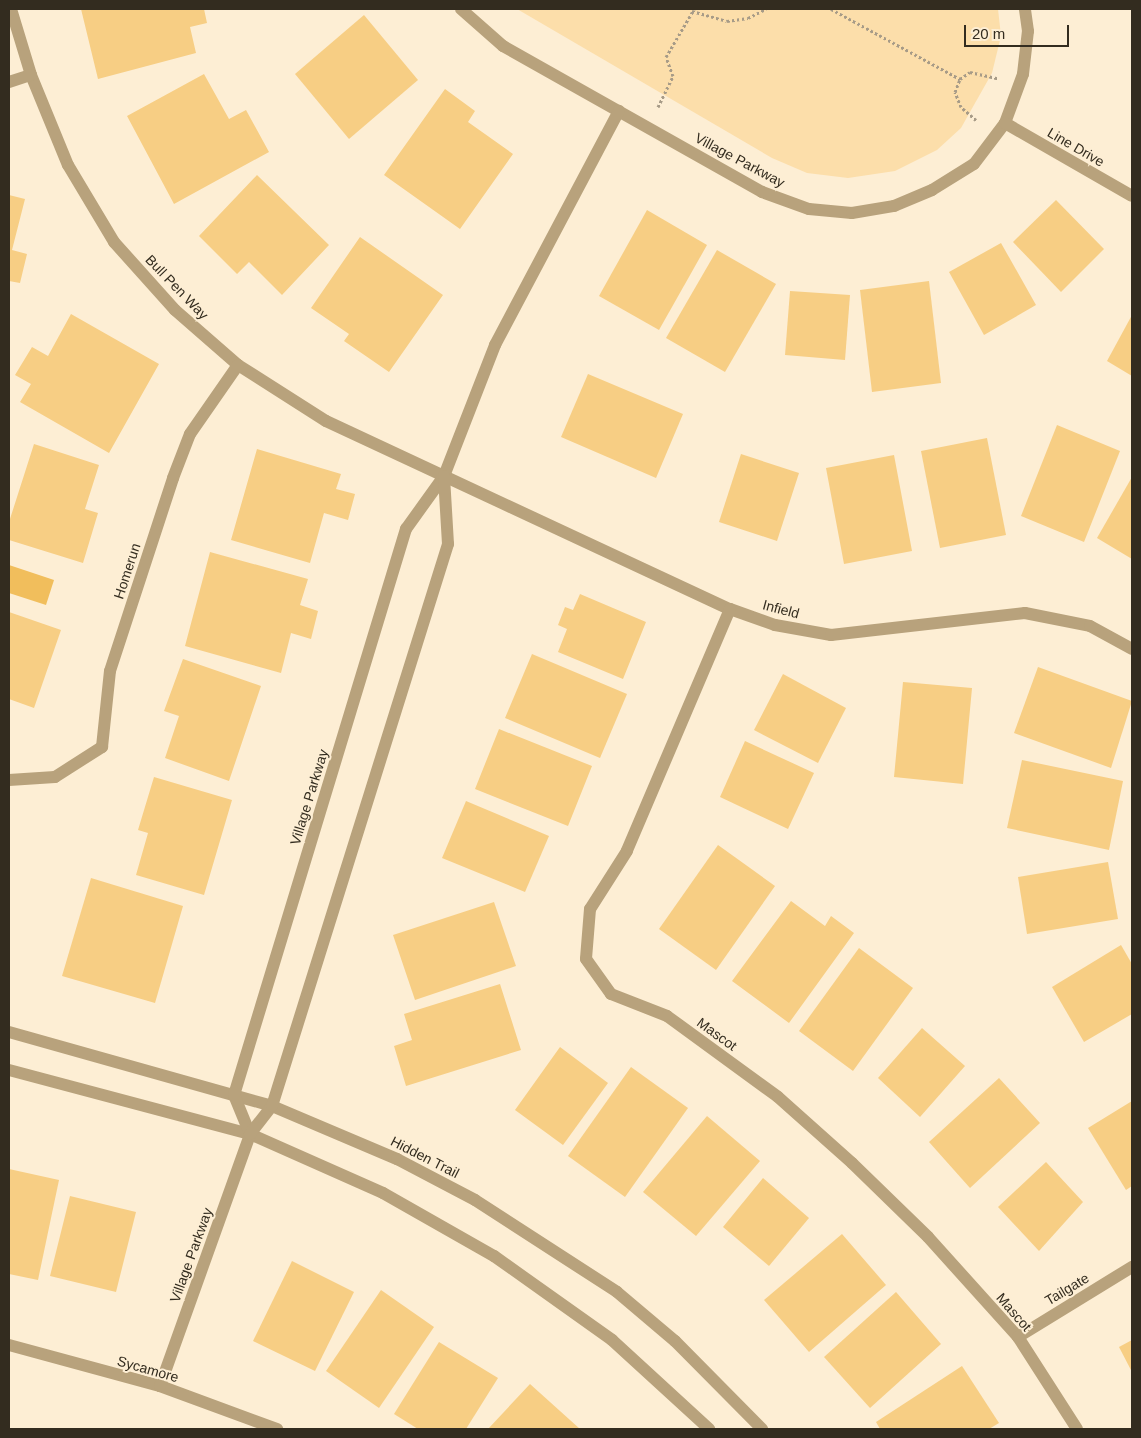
<!DOCTYPE html>
<style>
body{margin:0}
#map{position:relative;width:1141px;height:1438px;overflow:hidden;background:#fdeed4;font-family:Arial,sans-serif}
div>[style]{position:absolute}
.green>*{inset:0;background:#fcdeaa}
.water>*{inset:0;background:#f1be5c}
.building>*{inset:0;background:#f7ce84}
.path>*{height:3px;margin-top:-1.5px;transform-origin:0;background:repeating-linear-gradient(90deg,#a79b87 0 2.5px,transparent 0 5px)}
.minor>*{height:12px;margin:-6px;padding:0 6px;transform-origin:6px;border-radius:6px;background:#b8a27c}
span{translate:-50% -50%;white-space:nowrap;text-align:center;line-height:1.15;-webkit-text-stroke:4px #fdeed4;paint-order:stroke}
.street-label{font-size:14px;color:#332c1f}
.frame{position:absolute;inset:0;border:10px solid #332c1f;pointer-events:none}
.scale{position:absolute;left:964px;top:25px;width:105px;height:22px;box-sizing:border-box;border:2px solid #332c1f;border-top:0;padding-left:6px;font-size:15px;line-height:18px;white-space:nowrap;color:#332c1f;-webkit-text-stroke:4px #fdeed4;paint-order:stroke}
</style>
<div id="map">
<div class="green">
<i style="clip-path:polygon(517px 9px,998px 9px,1001px 36px,992px 73px,961px 128px,937px 150px,895px 171px,848px 178px,807px 173px,772px 158px)"></i>
</div>
<div class="water">
<i style="clip-path:polygon(9px 565px,54px 580px,46px 605px,9px 593px)"></i>
</div>
<div class="building">
<i style="clip-path:polygon(81px 9px,204px 9px,207px 23px,190px 27px,196px 53px,98px 79px)"></i>
<i style="clip-path:polygon(364px 15px,418px 80px,349px 139px,295px 74px)"></i>
<i style="clip-path:polygon(204px 74px,229px 119px,246px 110px,269px 152px,174px 204px,127px 116px)"></i>
<i style="clip-path:polygon(445px 89px,475px 111px,468px 122px,513px 154px,460px 229px,384px 175px)"></i>
<i style="clip-path:polygon(257px 175px,329px 245px,282px 295px,249px 262px,237px 274px,199px 236px)"></i>
<i style="clip-path:polygon(9px 195px,25px 199px,12px 250px,27px 254px,20px 283px,9px 281px)"></i>
<i style="clip-path:polygon(1056px 200px,1104px 249px,1061px 292px,1013px 242px)"></i>
<i style="clip-path:polygon(647px 210px,707px 245px,659px 330px,599px 296px)"></i>
<i style="clip-path:polygon(360px 237px,443px 295px,389px 372px,344px 341px,349px 334px,311px 308px)"></i>
<i style="clip-path:polygon(1001px 243px,1036px 305px,984px 335px,949px 272px)"></i>
<i style="clip-path:polygon(717px 250px,776px 284px,725px 372px,666px 338px)"></i>
<i style="clip-path:polygon(929px 281px,941px 383px,872px 392px,860px 290px)"></i>
<i style="clip-path:polygon(790px 291px,850px 295px,845px 360px,785px 355px)"></i>
<i style="clip-path:polygon(71px 314px,159px 364px,109px 453px,20px 402px,31px 384px,15px 375px,32px 347px,48px 356px)"></i>
<i style="clip-path:polygon(1132px 315px,1132px 376px,1107px 361px)"></i>
<i style="clip-path:polygon(588px 374px,683px 414px,656px 478px,561px 437px)"></i>
<i style="clip-path:polygon(1057px 425px,1120px 451px,1084px 542px,1021px 516px)"></i>
<i style="clip-path:polygon(987px 438px,1006px 535px,940px 548px,921px 451px)"></i>
<i style="clip-path:polygon(34px 444px,99px 465px,85px 509px,98px 513px,83px 563px,9px 540px,9px 522px)"></i>
<i style="clip-path:polygon(257px 449px,341px 474px,336px 489px,355px 494px,348px 520px,324px 513px,310px 563px,231px 540px)"></i>
<i style="clip-path:polygon(741px 454px,799px 473px,777px 541px,719px 522px)"></i>
<i style="clip-path:polygon(894px 455px,912px 551px,844px 564px,826px 468px)"></i>
<i style="clip-path:polygon(1132px 477px,1132px 559px,1097px 538px)"></i>
<i style="clip-path:polygon(210px 552px,308px 579px,300px 605px,318px 611px,311px 639px,291px 633px,281px 673px,185px 646px)"></i>
<i style="clip-path:polygon(580px 594px,646px 622px,623px 679px,558px 652px,567px 629px,558px 625px,565px 607px,573px 610px)"></i>
<i style="clip-path:polygon(9px 612px,61px 630px,34px 708px,9px 699px)"></i>
<i style="clip-path:polygon(532px 654px,627px 694px,600px 758px,505px 718px)"></i>
<i style="clip-path:polygon(183px 659px,261px 686px,229px 781px,165px 758px,179px 716px,164px 711px)"></i>
<i style="clip-path:polygon(1038px 667px,1132px 701px,1111px 768px,1014px 733px)"></i>
<i style="clip-path:polygon(783px 674px,846px 708px,818px 763px,754px 730px)"></i>
<i style="clip-path:polygon(903px 682px,972px 688px,963px 784px,894px 777px)"></i>
<i style="clip-path:polygon(499px 729px,592px 766px,568px 826px,475px 789px)"></i>
<i style="clip-path:polygon(745px 741px,814px 773px,788px 829px,720px 797px)"></i>
<i style="clip-path:polygon(1022px 760px,1123px 781px,1109px 850px,1007px 828px)"></i>
<i style="clip-path:polygon(154px 777px,232px 800px,204px 895px,136px 875px,148px 833px,138px 830px)"></i>
<i style="clip-path:polygon(466px 801px,549px 836px,525px 892px,442px 858px)"></i>
<i style="clip-path:polygon(718px 845px,775px 886px,716px 970px,659px 929px)"></i>
<i style="clip-path:polygon(1108px 862px,1118px 919px,1027px 934px,1018px 877px)"></i>
<i style="clip-path:polygon(91px 878px,183px 906px,155px 1003px,62px 976px)"></i>
<i style="clip-path:polygon(791px 901px,825px 926px,831px 916px,854px 933px,789px 1023px,732px 981px)"></i>
<i style="clip-path:polygon(494px 902px,516px 966px,415px 1000px,393px 935px)"></i>
<i style="clip-path:polygon(1121px 945px,1132px 964px,1132px 1014px,1084px 1042px,1052px 987px)"></i>
<i style="clip-path:polygon(859px 948px,913px 988px,853px 1071px,799px 1031px)"></i>
<i style="clip-path:polygon(500px 984px,521px 1050px,406px 1086px,394px 1046px,412px 1040px,404px 1014px)"></i>
<i style="clip-path:polygon(922px 1028px,965px 1066px,920px 1117px,878px 1078px)"></i>
<i style="clip-path:polygon(560px 1047px,608px 1083px,563px 1145px,515px 1110px)"></i>
<i style="clip-path:polygon(631px 1067px,688px 1108px,625px 1197px,568px 1156px)"></i>
<i style="clip-path:polygon(999px 1078px,1040px 1123px,970px 1188px,929px 1142px)"></i>
<i style="clip-path:polygon(1132px 1101px,1132px 1186px,1126px 1190px,1088px 1128px)"></i>
<i style="clip-path:polygon(707px 1116px,760px 1161px,696px 1236px,643px 1192px)"></i>
<i style="clip-path:polygon(1046px 1162px,1083px 1202px,1039px 1251px,998px 1207px)"></i>
<i style="clip-path:polygon(9px 1169px,59px 1180px,38px 1280px,9px 1274px)"></i>
<i style="clip-path:polygon(763px 1178px,809px 1218px,769px 1266px,723px 1227px)"></i>
<i style="clip-path:polygon(70px 1196px,136px 1212px,116px 1292px,50px 1276px)"></i>
<i style="clip-path:polygon(842px 1234px,886px 1285px,809px 1352px,764px 1300px)"></i>
<i style="clip-path:polygon(292px 1261px,354px 1292px,315px 1371px,253px 1341px)"></i>
<i style="clip-path:polygon(381px 1290px,434px 1327px,379px 1408px,326px 1371px)"></i>
<i style="clip-path:polygon(896px 1292px,941px 1344px,870px 1408px,824px 1357px)"></i>
<i style="clip-path:polygon(1132px 1340px,1132px 1372px,1119px 1347px)"></i>
<i style="clip-path:polygon(439px 1342px,498px 1378px,466px 1429px,418px 1429px,394px 1414px)"></i>
<i style="clip-path:polygon(962px 1366px,999px 1423px,989px 1429px,880px 1429px,876px 1422px)"></i>
<i style="clip-path:polygon(530px 1384px,580px 1429px,488px 1429px)"></i>
</div>
<div class="path">
<i style="left:831px;top:9px;width:147px;rotate:28.5deg"></i>
<i style="left:692px;top:11px;width:36px;rotate:16deg"></i>
<i style="left:727px;top:21px;width:21px;rotate:-8deg"></i>
<i style="left:748px;top:18px;width:20px;rotate:-27deg"></i>
<i style="left:658px;top:107px;width:34px;rotate:-64deg"></i>
<i style="left:673px;top:76px;width:20px;rotate:-110deg"></i>
<i style="left:666px;top:57px;width:56px;rotate:-59.7deg"></i>
<i style="left:976px;top:120px;width:20px;rotate:-139deg"></i>
<i style="left:961px;top:107px;width:16px;rotate:-112deg"></i>
<i style="left:955px;top:92px;width:14px;rotate:-69deg"></i>
<i style="left:960px;top:79px;width:12px;rotate:-35deg"></i>
<i style="left:970px;top:72px;width:28px;rotate:13deg"></i>
</div>
<div class="minor">
<i style="left:11px;top:9px;width:69px;rotate:73.1deg"></i>
<i style="left:31px;top:75px;width:97px;rotate:67.7deg"></i>
<i style="left:68px;top:165px;width:90px;rotate:59.1deg"></i>
<i style="left:114px;top:242px;width:91px;rotate:48.1deg"></i>
<i style="left:175px;top:310px;width:84px;rotate:41.1deg"></i>
<i style="left:238px;top:365px;width:104px;rotate:32.5deg"></i>
<i style="left:326px;top:421px;width:446px;rotate:25deg"></i>
<i style="left:730px;top:609px;width:48px;rotate:19.6deg"></i>
<i style="left:775px;top:625px;width:57px;rotate:10.1deg"></i>
<i style="left:831px;top:635px;width:195px;rotate:-6.5deg"></i>
<i style="left:1025px;top:613px;width:66px;rotate:11.3deg"></i>
<i style="left:1090px;top:626px;width:48px;rotate:28.7deg"></i>
<i style="left:461px;top:9px;width:56px;rotate:41.4deg"></i>
<i style="left:503px;top:46px;width:297px;rotate:29.4deg"></i>
<i style="left:762px;top:192px;width:50px;rotate:19.9deg"></i>
<i style="left:809px;top:209px;width:43px;rotate:5.3deg"></i>
<i style="left:852px;top:213px;width:43px;rotate:-9.5deg"></i>
<i style="left:894px;top:206px;width:41px;rotate:-22.8deg"></i>
<i style="left:932px;top:190px;width:49px;rotate:-31.8deg"></i>
<i style="left:974px;top:164px;width:51px;rotate:-52.9deg"></i>
<i style="left:1005px;top:123px;width:52px;rotate:-69.8deg"></i>
<i style="left:1023px;top:74px;width:43px;rotate:-83.4deg"></i>
<i style="left:1028px;top:31px;width:22px;rotate:-98deg"></i>
<i style="left:9px;top:82px;width:23px;rotate:-18deg"></i>
<i style="left:1005px;top:123px;width:146px;rotate:29.9deg"></i>
<i style="left:730px;top:609px;width:263px;rotate:113.1deg"></i>
<i style="left:627px;top:851px;width:69px;rotate:122.5deg"></i>
<i style="left:590px;top:909px;width:50px;rotate:94.6deg"></i>
<i style="left:586px;top:959px;width:43px;rotate:54.5deg"></i>
<i style="left:611px;top:994px;width:60px;rotate:21.4deg"></i>
<i style="left:667px;top:1016px;width:137px;rotate:36.1deg"></i>
<i style="left:778px;top:1097px;width:99px;rotate:41.7deg"></i>
<i style="left:852px;top:1163px;width:106px;rotate:44.2deg"></i>
<i style="left:928px;top:1237px;width:135px;rotate:48deg"></i>
<i style="left:1018px;top:1337px;width:109px;rotate:57.3deg"></i>
<i style="left:9px;top:780px;width:46px;rotate:-3.7deg"></i>
<i style="left:55px;top:777px;width:56px;rotate:-32.6deg"></i>
<i style="left:102px;top:747px;width:76px;rotate:-84deg"></i>
<i style="left:110px;top:671px;width:203px;rotate:-71.9deg"></i>
<i style="left:173px;top:478px;width:47px;rotate:-68.9deg"></i>
<i style="left:190px;top:434px;width:84px;rotate:-55.2deg"></i>
<i style="left:9px;top:1032px;width:273px;rotate:15.7deg"></i>
<i style="left:272px;top:1106px;width:136px;rotate:23deg"></i>
<i style="left:397px;top:1159px;width:88px;rotate:27.7deg"></i>
<i style="left:475px;top:1200px;width:169px;rotate:32.9deg"></i>
<i style="left:617px;top:1292px;width:76px;rotate:40.2deg"></i>
<i style="left:675px;top:1341px;width:124px;rotate:45.3deg"></i>
<i style="left:9px;top:1070px;width:249px;rotate:14.9deg"></i>
<i style="left:250px;top:1134px;width:145px;rotate:23.9deg"></i>
<i style="left:383px;top:1193px;width:128px;rotate:29.6deg"></i>
<i style="left:494px;top:1256px;width:145px;rotate:35.4deg"></i>
<i style="left:612px;top:1340px;width:132px;rotate:42.5deg"></i>
<i style="left:250px;top:1134px;width:42px;rotate:-112.3deg"></i>
<i style="left:234px;top:1095px;width:592px;rotate:-73.1deg"></i>
<i style="left:406px;top:529px;width:65px;rotate:-54.4deg"></i>
<i style="left:444px;top:476px;width:141px;rotate:-68.7deg"></i>
<i style="left:495px;top:345px;width:265px;rotate:-62.1deg"></i>
<i style="left:1018px;top:1337px;width:134px;rotate:-31.6deg"></i>
<i style="left:9px;top:1345px;width:156px;rotate:15.2deg"></i>
<i style="left:160px;top:1386px;width:125px;rotate:20.2deg"></i>
<i style="left:160px;top:1386px;width:268px;rotate:-70.3deg"></i>
<i style="left:250px;top:1134px;width:36px;rotate:-52deg"></i>
<i style="left:272px;top:1106px;width:589px;rotate:-72.61deg"></i>
<i style="left:448px;top:544px;width:68px;rotate:-93.4deg"></i>
</div>
<div class="street-label">
<span style="left:1076px;top:147px;rotate:30deg">Line Drive</span>
<span style="left:740px;top:160px;rotate:28deg">Village Parkway</span>
<span style="left:177px;top:287px;rotate:46deg">Bull Pen Way</span>
<span style="left:127px;top:571px;rotate:-72deg">Homerun</span>
<span style="left:781px;top:609px;rotate:15deg">Infield</span>
<span style="left:309px;top:797px;rotate:-73deg">Village Parkway</span>
<span style="left:717px;top:1034px;rotate:36deg">Mascot</span>
<span style="left:425px;top:1157px;rotate:27deg">Hidden Trail</span>
<span style="left:191px;top:1255px;rotate:-70deg">Village Parkway</span>
<span style="left:1067px;top:1289px;rotate:-31deg">Tailgate</span>
<span style="left:1014px;top:1312px;rotate:49deg">Mascot</span>
<span style="left:148px;top:1369px;rotate:16deg">Sycamore</span>
</div>
<div class="frame"></div>
<div class="scale">20 m</div>
</div>
